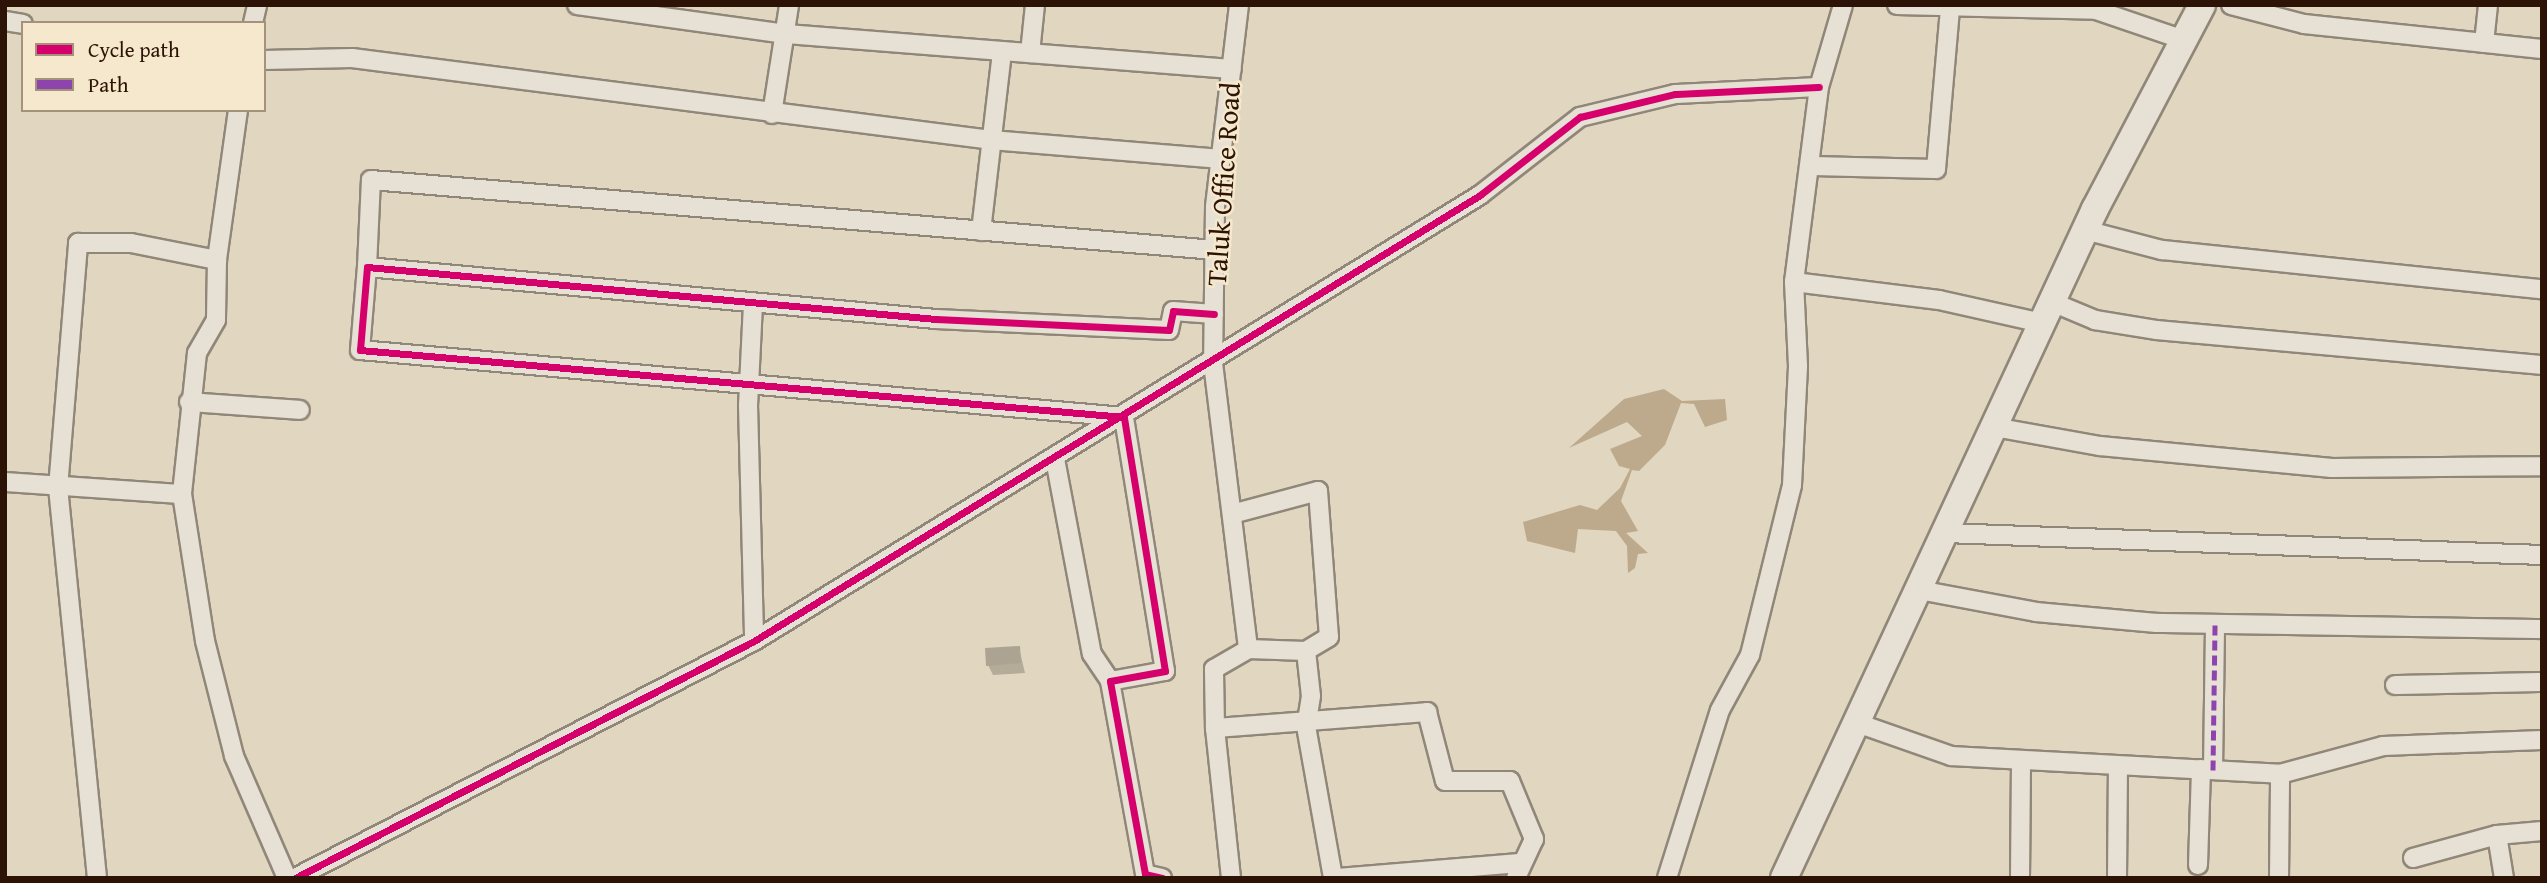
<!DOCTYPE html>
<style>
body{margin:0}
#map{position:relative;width:2547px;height:883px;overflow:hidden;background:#e1d6bf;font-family:"Gentium Book Plus",serif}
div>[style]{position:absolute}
.water>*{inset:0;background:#bdaa8c}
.shadow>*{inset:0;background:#0003}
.building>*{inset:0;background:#aca393}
.roads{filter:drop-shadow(2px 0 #918779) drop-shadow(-2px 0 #918779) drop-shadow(0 2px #918779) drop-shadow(0 -2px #918779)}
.minor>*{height:18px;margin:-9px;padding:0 9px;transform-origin:9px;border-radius:9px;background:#e7e1d5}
.secondary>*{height:26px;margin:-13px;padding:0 13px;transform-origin:13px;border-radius:13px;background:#e7e1d5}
.quiet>*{height:5px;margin-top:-2.5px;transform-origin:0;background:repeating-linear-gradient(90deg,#8e44ad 0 10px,transparent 0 15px)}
.cycleway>*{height:7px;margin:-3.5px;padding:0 3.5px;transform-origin:3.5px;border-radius:3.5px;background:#d6006c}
span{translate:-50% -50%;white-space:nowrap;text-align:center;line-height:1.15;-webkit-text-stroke:5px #f5e8cc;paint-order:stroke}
.street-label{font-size:28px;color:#2d1206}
.frame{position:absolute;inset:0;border:7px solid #2d1206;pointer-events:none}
.legend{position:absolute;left:21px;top:21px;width:245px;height:91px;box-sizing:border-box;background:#f5e8cc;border:2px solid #a5927d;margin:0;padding:9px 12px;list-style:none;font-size:21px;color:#2d1206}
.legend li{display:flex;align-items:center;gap:14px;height:35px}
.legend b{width:35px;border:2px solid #a5927d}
</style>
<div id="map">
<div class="water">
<i style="clip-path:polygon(1664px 389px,1682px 401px,1725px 399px,1727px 420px,1705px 427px,1694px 404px,1681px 403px,1665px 445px,1639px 471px,1632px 470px,1621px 501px,1638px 531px,1626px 533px,1648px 553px,1638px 554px,1635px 568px,1628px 573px,1627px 546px,1616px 531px,1578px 529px,1575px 553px,1527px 541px,1523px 522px,1580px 505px,1597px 510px,1620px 488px,1630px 469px,1619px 466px,1610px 449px,1642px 436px,1627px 422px,1569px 448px,1624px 399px)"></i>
</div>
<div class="shadow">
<i style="clip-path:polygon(1019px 648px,1025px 673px,993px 675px,988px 665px)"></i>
</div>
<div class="building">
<i style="clip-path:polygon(1020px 646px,1021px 663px,986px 666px,985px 648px)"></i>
</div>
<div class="roads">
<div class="minor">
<i style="left:577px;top:5px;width:211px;rotate:7.9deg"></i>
<i style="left:786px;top:34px;width:447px;rotate:4.5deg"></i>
<i style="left:1239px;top:5px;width:203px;rotate:96.8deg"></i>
<i style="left:1215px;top:207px;width:156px;rotate:90.7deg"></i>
<i style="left:1213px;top:363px;width:288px;rotate:83deg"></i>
<i style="left:1248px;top:649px;width:58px;rotate:2deg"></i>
<i style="left:1306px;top:651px;width:45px;rotate:83.7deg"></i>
<i style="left:1311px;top:696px;width:30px;rotate:99deg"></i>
<i style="left:1306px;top:726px;width:154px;rotate:79.9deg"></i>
<i style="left:1897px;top:5px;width:199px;rotate:1.4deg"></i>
<i style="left:2096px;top:10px;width:93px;rotate:18.8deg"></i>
<i style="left:2231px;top:5px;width:75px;rotate:14.6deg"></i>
<i style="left:2304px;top:24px;width:239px;rotate:6deg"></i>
<i style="left:5px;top:21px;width:18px;rotate:9deg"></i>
<i style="left:253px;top:23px;width:18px;rotate:-77deg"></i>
<i style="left:2484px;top:43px;width:38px;rotate:-84deg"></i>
<i style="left:1030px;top:53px;width:48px;rotate:-84.1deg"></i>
<i style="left:264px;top:60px;width:88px;rotate:-1.3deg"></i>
<i style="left:352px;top:58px;width:644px;rotate:7.31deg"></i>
<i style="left:991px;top:140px;width:231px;rotate:4.7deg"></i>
<i style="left:238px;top:110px;width:151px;rotate:98deg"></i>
<i style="left:217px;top:260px;width:60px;rotate:91deg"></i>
<i style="left:216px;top:320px;width:38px;rotate:120deg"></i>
<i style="left:197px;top:353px;width:142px;rotate:96.1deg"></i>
<i style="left:182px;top:494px;width:149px;rotate:81.1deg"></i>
<i style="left:205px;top:641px;width:119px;rotate:75.8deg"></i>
<i style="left:234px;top:756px;width:133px;rotate:66.5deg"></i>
<i style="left:772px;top:114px;width:110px;rotate:-81.1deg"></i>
<i style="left:1812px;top:166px;width:124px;rotate:1.4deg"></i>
<i style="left:1936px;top:169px;width:160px;rotate:-85deg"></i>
<i style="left:2085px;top:230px;width:80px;rotate:14.6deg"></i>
<i style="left:2162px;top:250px;width:382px;rotate:5.9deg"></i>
<i style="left:981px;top:231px;width:181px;rotate:-83.3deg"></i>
<i style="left:367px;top:267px;width:87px;rotate:-87.4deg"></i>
<i style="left:371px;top:180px;width:847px;rotate:4.74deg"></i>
<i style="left:1794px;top:282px;width:146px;rotate:7.1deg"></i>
<i style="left:1939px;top:300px;width:106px;rotate:12.6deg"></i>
<i style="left:2052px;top:302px;width:47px;rotate:22.7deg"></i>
<i style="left:2095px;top:320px;width:63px;rotate:9.2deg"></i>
<i style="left:2157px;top:330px;width:387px;rotate:5.2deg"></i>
<i style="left:753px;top:304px;width:101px;rotate:92.8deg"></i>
<i style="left:748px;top:405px;width:236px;rotate:88.5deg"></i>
<i style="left:189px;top:402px;width:111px;rotate:4.1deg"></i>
<i style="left:1994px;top:427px;width:108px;rotate:10.2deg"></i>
<i style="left:2100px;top:446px;width:233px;rotate:5.4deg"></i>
<i style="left:2332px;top:468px;width:210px;rotate:-0.5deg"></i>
<i style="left:1055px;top:459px;width:198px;rotate:79.3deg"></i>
<i style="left:1092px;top:654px;width:32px;rotate:56deg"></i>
<i style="left:5px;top:482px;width:177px;rotate:3.9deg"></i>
<i style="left:1232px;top:514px;width:89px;rotate:-15deg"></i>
<i style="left:1318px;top:491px;width:146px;rotate:85.7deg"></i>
<i style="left:1329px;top:637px;width:27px;rotate:149deg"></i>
<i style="left:1945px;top:533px;width:597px;rotate:2.11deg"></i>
<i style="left:1919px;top:590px;width:119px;rotate:10.6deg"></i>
<i style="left:2036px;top:612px;width:121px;rotate:5.2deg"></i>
<i style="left:2157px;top:623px;width:385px;rotate:0.9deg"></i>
<i style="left:2395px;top:685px;width:147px;rotate:-1.2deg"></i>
<i style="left:1857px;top:723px;width:100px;rotate:19.3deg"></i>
<i style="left:1951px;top:756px;width:329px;rotate:3.1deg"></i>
<i style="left:2280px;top:774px;width:107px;rotate:-15.2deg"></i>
<i style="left:2383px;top:746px;width:159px;rotate:-2.2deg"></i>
<i style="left:1215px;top:728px;width:59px;rotate:-91deg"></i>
<i style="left:1214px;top:669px;width:39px;rotate:-30deg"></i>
<i style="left:2213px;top:770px;width:145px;rotate:-89.2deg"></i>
<i style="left:2497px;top:835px;width:44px;rotate:80.8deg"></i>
<i style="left:2413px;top:858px;width:87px;rotate:-15.3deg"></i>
<i style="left:2497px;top:835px;width:45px;rotate:-5.1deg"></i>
<i style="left:2198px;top:865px;width:96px;rotate:-88.2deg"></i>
<i style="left:97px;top:878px;width:392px;rotate:-95.7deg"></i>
<i style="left:58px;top:488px;width:246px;rotate:-85.3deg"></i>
<i style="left:78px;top:243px;width:53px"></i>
<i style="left:131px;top:243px;width:88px;rotate:11.2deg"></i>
<i style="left:295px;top:878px;width:517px;rotate:-27.31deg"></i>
<i style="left:754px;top:641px;width:852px;rotate:-31.56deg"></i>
<i style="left:1480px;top:195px;width:127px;rotate:-38deg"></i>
<i style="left:1580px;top:117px;width:98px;rotate:-13.6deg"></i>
<i style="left:1675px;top:94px;width:144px;rotate:-2.8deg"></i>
<i style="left:1162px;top:878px;width:17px;rotate:-167deg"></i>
<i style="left:1145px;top:874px;width:196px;rotate:-100.3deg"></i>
<i style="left:1110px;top:681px;width:56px;rotate:-10.3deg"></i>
<i style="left:1165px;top:671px;width:257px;rotate:-99.2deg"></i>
<i style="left:1124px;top:417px;width:767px;rotate:-174.99deg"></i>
<i style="left:360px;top:350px;width:83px;rotate:-85.2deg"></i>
<i style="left:367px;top:267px;width:571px;rotate:5.22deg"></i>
<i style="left:936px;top:319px;width:233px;rotate:2.7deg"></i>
<i style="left:1169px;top:330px;width:19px;rotate:-78deg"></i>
<i style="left:1173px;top:311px;width:41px;rotate:4.2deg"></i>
<i style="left:1231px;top:878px;width:151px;rotate:-96.1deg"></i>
<i style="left:1215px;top:728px;width:213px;rotate:-4.3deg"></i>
<i style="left:1427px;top:712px;width:71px;rotate:75.4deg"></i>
<i style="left:1445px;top:781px;width:65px"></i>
<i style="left:1510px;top:781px;width:63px;rotate:67.5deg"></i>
<i style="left:1534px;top:839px;width:43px;rotate:114.8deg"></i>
<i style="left:1338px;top:878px;width:185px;rotate:-4.7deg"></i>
<i style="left:1667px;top:878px;width:176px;rotate:-72.5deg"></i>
<i style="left:1720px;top:710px;width:63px;rotate:-61.4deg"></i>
<i style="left:1750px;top:655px;width:175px;rotate:-76.1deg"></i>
<i style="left:1792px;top:485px;width:119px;rotate:-87.1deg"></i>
<i style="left:1798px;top:366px;width:84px;rotate:-92.7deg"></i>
<i style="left:1794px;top:282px;width:197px;rotate:-82.7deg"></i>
<i style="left:1819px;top:87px;width:85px;rotate:-73.7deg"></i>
<i style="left:2020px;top:878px;width:117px;rotate:-89.5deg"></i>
<i style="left:2117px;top:878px;width:109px;rotate:-89.5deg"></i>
<i style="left:2279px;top:878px;width:104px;rotate:-89.4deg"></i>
</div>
<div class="secondary">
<i style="left:1784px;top:878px;width:738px;rotate:-65.07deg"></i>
<i style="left:2095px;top:209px;width:230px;rotate:-62.3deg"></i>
</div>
</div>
<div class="quiet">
<i style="left:2213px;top:770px;width:145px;rotate:-89.2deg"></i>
</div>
<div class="cycleway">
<i style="left:295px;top:878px;width:517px;rotate:-27.31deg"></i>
<i style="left:754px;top:641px;width:852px;rotate:-31.56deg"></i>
<i style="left:1480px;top:195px;width:127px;rotate:-38deg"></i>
<i style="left:1580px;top:117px;width:98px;rotate:-13.6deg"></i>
<i style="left:1675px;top:94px;width:144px;rotate:-2.8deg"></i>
<i style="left:1162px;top:878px;width:17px;rotate:-167deg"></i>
<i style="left:1145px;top:874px;width:196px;rotate:-100.3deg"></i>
<i style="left:1110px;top:681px;width:56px;rotate:-10.3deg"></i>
<i style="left:1165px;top:671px;width:257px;rotate:-99.2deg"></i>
<i style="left:1124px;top:417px;width:767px;rotate:-174.99deg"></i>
<i style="left:360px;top:350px;width:83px;rotate:-85.2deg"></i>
<i style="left:367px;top:267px;width:571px;rotate:5.22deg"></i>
<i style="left:936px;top:319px;width:233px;rotate:2.7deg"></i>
<i style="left:1169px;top:330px;width:19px;rotate:-78deg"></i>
<i style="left:1173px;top:311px;width:41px;rotate:4.2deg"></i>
</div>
<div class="street-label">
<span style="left:1223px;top:184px;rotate:-86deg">Taluk Office Road</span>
</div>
<div class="frame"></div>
<ul class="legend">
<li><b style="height:9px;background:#d6006c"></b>Cycle path</li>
<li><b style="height:9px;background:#8e44ad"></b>Path</li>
</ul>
</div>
